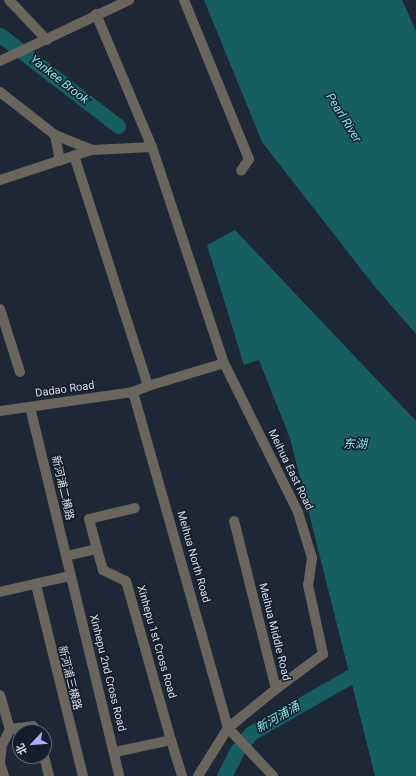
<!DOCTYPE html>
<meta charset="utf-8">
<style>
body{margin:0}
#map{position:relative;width:416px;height:776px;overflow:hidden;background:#1d2735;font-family:Roboto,"Noto Sans SC",sans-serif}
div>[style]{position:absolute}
.water>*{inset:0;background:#175e60}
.river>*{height:15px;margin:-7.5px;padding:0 7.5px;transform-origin:7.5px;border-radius:7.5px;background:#175e60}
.minor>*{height:10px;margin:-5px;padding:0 5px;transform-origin:5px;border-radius:5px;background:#6a655d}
span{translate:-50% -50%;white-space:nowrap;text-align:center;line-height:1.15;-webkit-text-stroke:3px #141d2b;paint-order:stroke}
.street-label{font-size:11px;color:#d8dfe9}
.water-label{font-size:12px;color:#7fe6e9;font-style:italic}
.north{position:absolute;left:12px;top:724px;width:40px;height:40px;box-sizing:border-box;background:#141d2b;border:1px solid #626b77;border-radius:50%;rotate:244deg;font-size:11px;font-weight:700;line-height:16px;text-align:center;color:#d8dfe9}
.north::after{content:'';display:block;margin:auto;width:14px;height:18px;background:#b1adfa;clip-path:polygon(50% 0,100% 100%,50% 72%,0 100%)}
</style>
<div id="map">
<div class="water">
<i style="clip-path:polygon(204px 0,402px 0,416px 31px,416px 334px,375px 287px,262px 142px)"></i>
<i style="clip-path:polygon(235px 230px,416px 421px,416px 776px,375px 776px,290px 438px,259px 360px,244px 365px,207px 245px)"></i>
</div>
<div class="river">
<i style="left:0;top:35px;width:149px;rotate:37.6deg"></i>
<i style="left:224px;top:776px;width:27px;rotate:-63deg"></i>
<i style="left:236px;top:752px;width:24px;rotate:-52deg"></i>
<i style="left:251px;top:733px;width:113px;rotate:-29.7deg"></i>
</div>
<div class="minor">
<i style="left:9px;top:0;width:55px;rotate:46.5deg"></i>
<i style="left:184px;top:0;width:172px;rotate:67.8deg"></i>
<i style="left:249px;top:159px;width:14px;rotate:124deg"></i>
<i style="left:96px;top:14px;width:144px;rotate:67.2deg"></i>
<i style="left:152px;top:147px;width:228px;rotate:71.6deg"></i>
<i style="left:224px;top:363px;width:166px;rotate:63.6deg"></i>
<i style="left:298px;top:512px;width:48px;rotate:73.1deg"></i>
<i style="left:312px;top:558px;width:27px;rotate:98deg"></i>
<i style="left:308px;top:585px;width:71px;rotate:77.7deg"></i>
<i style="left:323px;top:654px;width:59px;rotate:143.3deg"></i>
<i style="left:0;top:61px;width:143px;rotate:-25.3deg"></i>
<i style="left:0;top:92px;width:70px;rotate:38deg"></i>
<i style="left:55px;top:135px;width:40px;rotate:22deg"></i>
<i style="left:55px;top:135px;width:26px;rotate:79deg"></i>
<i style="left:0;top:180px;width:97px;rotate:-18.1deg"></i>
<i style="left:92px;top:150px;width:60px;rotate:-2.9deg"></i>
<i style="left:0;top:309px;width:66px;rotate:72.4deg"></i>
<i style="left:148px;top:386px;width:79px;rotate:-16.8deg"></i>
<i style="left:133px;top:392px;width:349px;rotate:74.2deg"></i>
<i style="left:228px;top:728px;width:66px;rotate:46.8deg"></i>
<i style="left:30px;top:407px;width:380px;rotate:76.4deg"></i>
<i style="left:0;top:411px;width:134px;rotate:-8.1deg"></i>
<i style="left:133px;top:392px;width:16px;rotate:-22deg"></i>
<i style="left:148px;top:386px;width:242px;rotate:-107.8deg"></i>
<i style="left:97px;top:549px;width:31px;rotate:-105deg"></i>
<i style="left:89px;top:519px;width:47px;rotate:-13.4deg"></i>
<i style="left:66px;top:556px;width:32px;rotate:-13deg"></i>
<i style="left:97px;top:549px;width:22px;rotate:74deg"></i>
<i style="left:103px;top:570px;width:25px;rotate:26deg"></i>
<i style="left:126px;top:581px;width:165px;rotate:74.2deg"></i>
<i style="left:36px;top:585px;width:197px;rotate:76.2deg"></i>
<i style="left:0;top:592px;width:72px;rotate:-12.9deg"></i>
<i style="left:0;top:695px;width:35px;rotate:74deg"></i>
<i style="left:10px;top:729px;width:23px;rotate:-7deg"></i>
<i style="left:33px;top:726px;width:7px;rotate:56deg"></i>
<i style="left:115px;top:752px;width:57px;rotate:-12.1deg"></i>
<i style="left:171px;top:740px;width:38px;rotate:73deg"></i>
<i style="left:44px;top:756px;width:21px;rotate:76deg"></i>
<i style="left:4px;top:776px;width:14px;rotate:-107deg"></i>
<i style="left:0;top:763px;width:18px;rotate:-84deg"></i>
<i style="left:2px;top:745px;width:18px;rotate:-63deg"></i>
<i style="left:198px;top:776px;width:57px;rotate:-58deg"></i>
<i style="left:228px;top:728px;width:62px;rotate:-39.1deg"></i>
<i style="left:276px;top:689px;width:173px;rotate:-104deg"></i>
</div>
<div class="street-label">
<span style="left:65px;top:390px;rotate:-8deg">Dadao Road</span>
<span style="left:290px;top:470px;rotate:64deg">Meihua East Road</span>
<span style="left:62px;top:488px;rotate:77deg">新河浦二横路</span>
<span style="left:193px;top:557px;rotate:74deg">Meihua North Road</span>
<span style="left:274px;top:632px;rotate:76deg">Meihua Middle Road</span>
<span style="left:156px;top:642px;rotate:74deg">Xinhepu 1st Cross Road</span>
<span style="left:107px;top:673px;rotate:76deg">Xinhepu 2nd Cross Road</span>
<span style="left:69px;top:678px;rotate:76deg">新河浦三横路</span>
</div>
<div class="water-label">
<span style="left:59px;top:80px;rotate:38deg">Yankee Brook</span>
<span style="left:343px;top:118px;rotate:58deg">Pearl River</span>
<span style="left:355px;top:445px">东湖</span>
<span style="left:278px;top:718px;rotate:-30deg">新河浦涌</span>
</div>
<div class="north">北</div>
</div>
